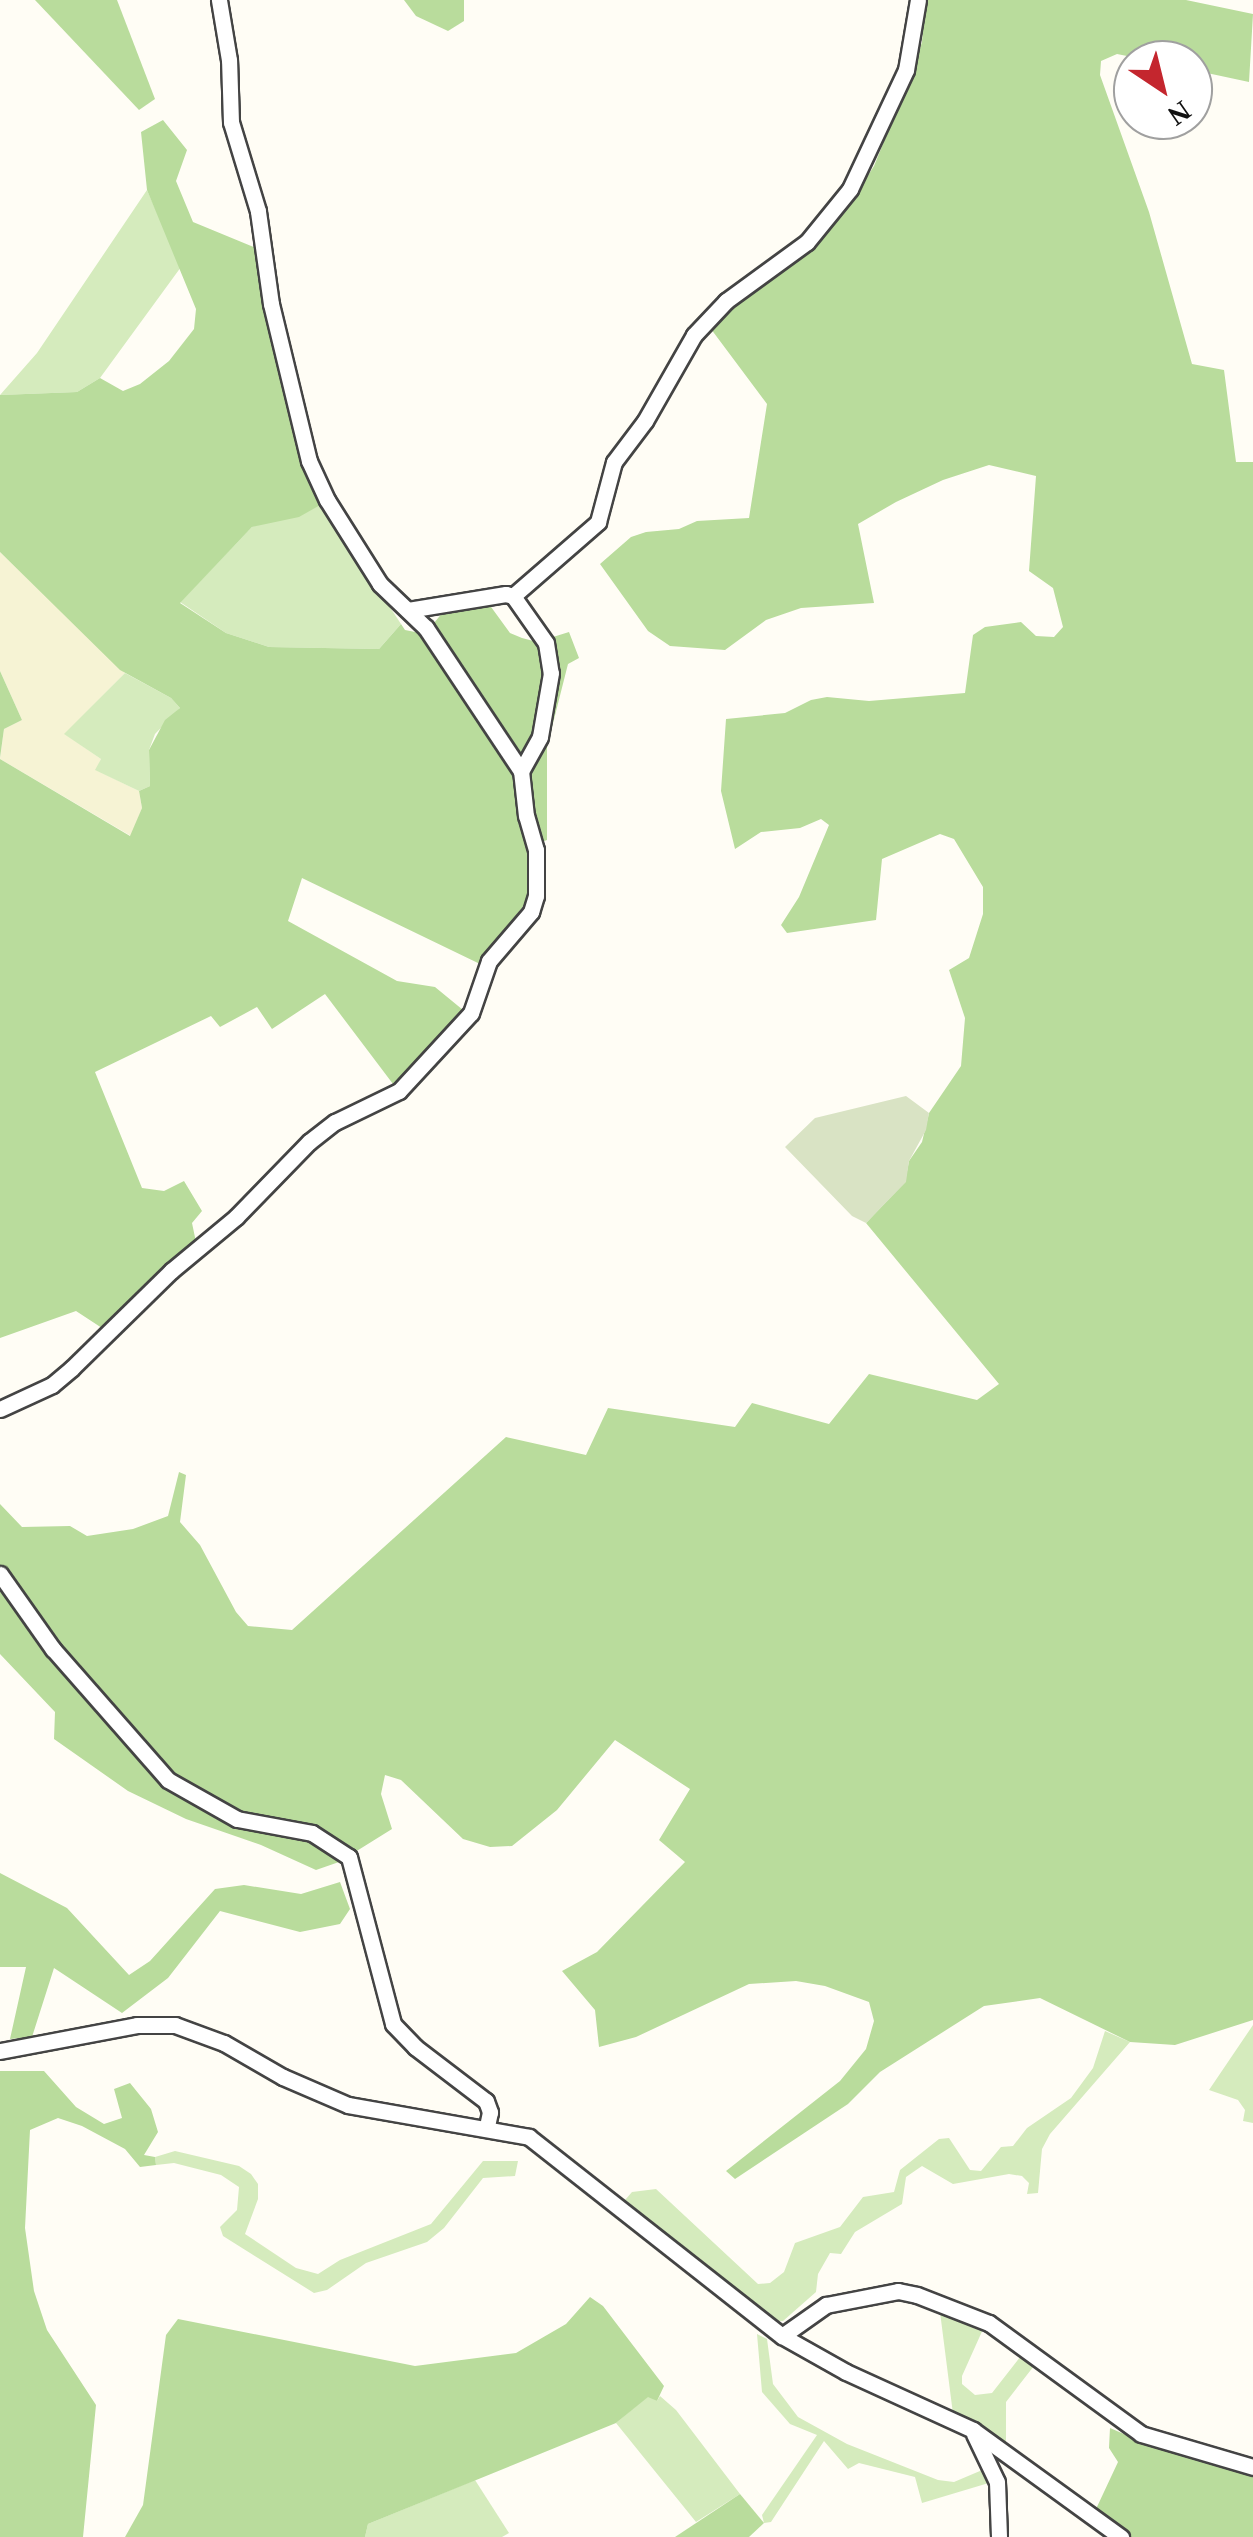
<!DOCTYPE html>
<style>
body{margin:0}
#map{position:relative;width:1253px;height:2537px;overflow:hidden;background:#fffdf5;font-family:"Times New Roman",serif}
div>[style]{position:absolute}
.farmland>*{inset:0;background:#f6f3d4}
.green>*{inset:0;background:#d5ebbd}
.forest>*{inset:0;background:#b9dc9c}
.cemetery>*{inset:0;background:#d9e3c4}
.roads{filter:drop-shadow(2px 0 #444) drop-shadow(-2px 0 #444) drop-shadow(0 2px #444) drop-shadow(0 -2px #444)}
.street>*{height:15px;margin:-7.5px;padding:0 7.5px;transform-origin:7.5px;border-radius:7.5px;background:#fff}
span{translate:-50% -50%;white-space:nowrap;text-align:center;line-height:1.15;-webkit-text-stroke:10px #fff;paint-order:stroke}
.north{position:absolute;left:1113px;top:40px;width:100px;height:100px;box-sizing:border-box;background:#fff;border:2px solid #a0a0a0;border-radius:50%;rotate:145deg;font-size:28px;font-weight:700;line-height:40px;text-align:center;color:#111}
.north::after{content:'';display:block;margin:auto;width:35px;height:45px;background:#c4262e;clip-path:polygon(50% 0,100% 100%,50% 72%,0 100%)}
</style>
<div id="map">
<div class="farmland">
<i style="clip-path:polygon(0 552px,125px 673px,65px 734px,101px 759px,96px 770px,139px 791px,142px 808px,131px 836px,0 759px,4px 729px,22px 720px,0 671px)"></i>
</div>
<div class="green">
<i style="clip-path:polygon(147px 190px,181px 267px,100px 378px,77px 392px,0 395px,37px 353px)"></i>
<i style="clip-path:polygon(322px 504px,401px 624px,379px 649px,269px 647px,226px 633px,180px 602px,252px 527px)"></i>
<i style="clip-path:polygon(125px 673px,171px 698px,180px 708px,155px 734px,149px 750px,150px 786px,139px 791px,95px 770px,101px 759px,64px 734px)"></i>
<i style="clip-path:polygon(1253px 2025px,1253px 2123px,1243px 2121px,1245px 2110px,1238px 2100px,1209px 2090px)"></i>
<i style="clip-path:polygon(1105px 2031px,1130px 2042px,1050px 2134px,1042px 2149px,1038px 2193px,1027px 2194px,1029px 2183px,1022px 2176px,1009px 2174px,953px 2184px,922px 2166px,906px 2177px,902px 2204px,855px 2232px,841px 2254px,830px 2253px,818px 2274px,816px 2292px,783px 2321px,771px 2321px,625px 2200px,632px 2192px,656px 2189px,758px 2284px,770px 2283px,784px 2272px,795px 2243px,840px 2227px,863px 2197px,894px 2192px,900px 2170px,939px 2139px,949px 2138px,970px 2170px,981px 2171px,1001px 2147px,1013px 2146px,1027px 2128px,1071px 2098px,1093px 2068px)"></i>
<i style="clip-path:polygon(175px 2151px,239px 2166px,251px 2174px,258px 2184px,258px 2199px,245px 2234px,296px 2268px,318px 2274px,340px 2260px,431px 2224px,483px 2161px,518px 2161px,515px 2176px,483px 2178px,444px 2228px,427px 2242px,366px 2263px,327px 2290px,314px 2293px,223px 2236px,220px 2227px,237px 2210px,239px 2187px,221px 2175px,174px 2163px,156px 2165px,155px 2157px)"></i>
<i style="clip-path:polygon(940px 2312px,984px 2327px,962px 2376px,962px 2384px,975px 2395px,992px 2393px,1024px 2352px,1037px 2362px,1006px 2402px,1006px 2442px,953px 2414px)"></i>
<i style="clip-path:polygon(757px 2334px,767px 2339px,773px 2384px,798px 2417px,847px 2444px,938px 2480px,954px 2482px,987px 2468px,992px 2482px,922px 2503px,915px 2477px,859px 2463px,848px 2469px,824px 2441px,771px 2522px,764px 2523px,762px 2515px,817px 2435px,790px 2424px,762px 2392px)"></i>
<i style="clip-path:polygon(648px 2396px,657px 2401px,660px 2396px,676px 2410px,740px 2494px,696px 2522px,616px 2423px)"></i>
<i style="clip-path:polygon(475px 2480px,509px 2533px,502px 2537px,365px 2537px,368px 2524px)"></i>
</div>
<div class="forest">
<i style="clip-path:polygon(35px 0,117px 0,155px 99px,139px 110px)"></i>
<i style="clip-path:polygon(404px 0,464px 0,464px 21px,448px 31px,416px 16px)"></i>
<i style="clip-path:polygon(925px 0,1186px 0,1253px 14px,1249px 82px,1193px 70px,1193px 60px,1147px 60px,1117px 54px,1101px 61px,1100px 75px,1149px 212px,1192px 364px,1224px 370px,1236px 462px,1253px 462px,1253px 2020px,1175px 2045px,1130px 2042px,1040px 1998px,984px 2006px,880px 2072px,848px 2104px,735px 2179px,726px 2171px,840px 2081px,866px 2049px,874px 2021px,869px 2002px,825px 1986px,796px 1981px,749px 1984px,636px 2037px,599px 2047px,595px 2010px,562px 1971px,597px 1952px,685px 1862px,659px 1840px,690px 1789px,615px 1740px,557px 1810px,512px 1846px,490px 1847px,463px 1839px,401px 1780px,385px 1775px,381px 1794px,392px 1829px,339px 1862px,316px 1870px,261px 1845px,186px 1819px,128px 1791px,54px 1739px,55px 1712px,0 1654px,0 1504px,22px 1527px,70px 1526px,87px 1536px,133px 1529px,168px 1516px,179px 1472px,186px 1475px,180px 1522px,200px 1545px,236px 1612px,248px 1626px,292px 1630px,506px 1437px,586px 1455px,608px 1408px,735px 1427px,752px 1403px,829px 1424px,869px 1374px,977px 1400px,999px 1384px,866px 1223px,905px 1182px,909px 1161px,922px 1142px,929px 1113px,961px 1066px,965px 1018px,949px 970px,969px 958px,983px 914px,983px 887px,954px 839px,940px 834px,882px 859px,876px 920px,787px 933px,781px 925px,799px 897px,829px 825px,821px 819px,800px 828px,761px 832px,735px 849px,721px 791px,726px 719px,785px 713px,811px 700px,827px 697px,869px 701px,965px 693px,973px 635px,985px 627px,1021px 622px,1036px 636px,1054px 637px,1063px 627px,1053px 588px,1029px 571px,1036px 476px,989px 465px,943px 480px,896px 502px,858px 524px,874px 603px,801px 608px,766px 620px,725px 650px,670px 646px,648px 631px,600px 564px,631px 537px,646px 532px,679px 529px,697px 521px,749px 518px,767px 404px,711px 329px,739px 302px,808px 254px,855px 196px,874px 166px,913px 70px,922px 42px)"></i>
<i style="clip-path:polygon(163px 120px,187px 150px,176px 181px,193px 222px,256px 248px,301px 459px,322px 504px,299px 517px,252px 527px,180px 603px,226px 633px,269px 647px,379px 649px,401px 624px,405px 630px,425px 634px,443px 612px,486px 600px,510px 633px,522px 638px,537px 642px,569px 632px,579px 658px,568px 664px,547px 747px,547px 840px,529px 847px,527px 901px,480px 964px,302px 878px,288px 921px,397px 981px,435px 987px,463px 1010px,446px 1032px,393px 1084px,325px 994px,272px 1029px,257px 1007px,220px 1027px,211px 1016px,95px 1072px,142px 1188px,164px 1191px,184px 1181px,202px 1211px,192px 1223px,196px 1242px,105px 1330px,76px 1311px,0 1338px,0 759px,130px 836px,142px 808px,139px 791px,150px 786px,149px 750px,165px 720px,180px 708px,171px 698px,120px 670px,0 552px,0 395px,77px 392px,100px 378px,123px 391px,140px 384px,169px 361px,194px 329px,196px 309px,147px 190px,141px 132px)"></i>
<i style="clip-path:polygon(0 671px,22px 720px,4px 729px,0 758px)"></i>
<i style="clip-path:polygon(0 1873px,67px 1908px,129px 1975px,150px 1961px,215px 1889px,244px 1885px,301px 1894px,340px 1882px,350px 1909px,340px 1924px,300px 1932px,220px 1911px,168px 1978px,122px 2013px,54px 1968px,32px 2037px,10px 2039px,26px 1967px,0 1967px)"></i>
<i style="clip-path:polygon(0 2071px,44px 2071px,76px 2107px,104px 2124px,122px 2118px,114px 2089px,130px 2083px,151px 2109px,158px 2132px,144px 2155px,155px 2157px,156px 2165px,140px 2167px,125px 2149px,82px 2126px,58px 2118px,30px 2130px,25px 2228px,34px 2291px,47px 2330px,96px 2405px,83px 2537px,0 2537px)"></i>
<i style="clip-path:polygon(590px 2297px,603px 2306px,664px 2386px,657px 2401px,648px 2397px,616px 2423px,368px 2524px,365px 2537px,125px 2537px,143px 2505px,166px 2335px,178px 2319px,415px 2366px,516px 2353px,566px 2324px)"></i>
<i style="clip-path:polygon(1110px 2428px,1154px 2447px,1253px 2474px,1253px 2537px,1131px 2537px,1096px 2509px,1118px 2462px,1109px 2448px)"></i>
<i style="clip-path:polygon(740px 2494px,764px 2523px,749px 2537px,675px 2537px)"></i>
</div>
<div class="cemetery">
<i style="clip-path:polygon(906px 1096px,929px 1113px,926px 1130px,909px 1161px,906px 1182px,866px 1223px,852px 1216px,785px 1147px,815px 1118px)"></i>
</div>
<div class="roads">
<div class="street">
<i style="left:513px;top:596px;width:113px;rotate:-41deg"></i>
<i style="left:598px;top:522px;width:62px;rotate:-75.1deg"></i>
<i style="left:614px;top:462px;width:51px;rotate:-52.9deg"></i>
<i style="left:645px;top:421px;width:99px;rotate:-60.3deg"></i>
<i style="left:694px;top:335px;width:47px;rotate:-46.7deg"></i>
<i style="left:726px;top:301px;width:100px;rotate:-36.1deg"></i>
<i style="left:807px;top:242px;width:68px;rotate:-50.9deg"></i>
<i style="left:850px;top:189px;width:132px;rotate:-64.8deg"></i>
<i style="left:906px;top:70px;width:71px;rotate:-80.3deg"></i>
<i style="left:408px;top:610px;width:99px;rotate:-9.3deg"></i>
<i style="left:506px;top:594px;width:7px;rotate:16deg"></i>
<i style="left:513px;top:596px;width:57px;rotate:54.9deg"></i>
<i style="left:546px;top:643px;width:30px;rotate:81deg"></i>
<i style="left:551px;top:673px;width:65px;rotate:99.8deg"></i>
<i style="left:540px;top:737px;width:39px;rotate:119deg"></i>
<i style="left:0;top:1409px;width:57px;rotate:-24.8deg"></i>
<i style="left:52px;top:1385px;width:26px;rotate:-40deg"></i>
<i style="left:72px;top:1368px;width:139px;rotate:-44.4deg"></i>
<i style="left:171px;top:1271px;width:85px;rotate:-39.7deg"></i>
<i style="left:236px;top:1217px;width:105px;rotate:-45.8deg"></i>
<i style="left:309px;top:1142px;width:33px;rotate:-38deg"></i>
<i style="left:335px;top:1122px;width:71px;rotate:-25.8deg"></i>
<i style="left:399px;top:1091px;width:106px;rotate:-47.3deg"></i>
<i style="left:471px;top:1013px;width:55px;rotate:-70.9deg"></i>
<i style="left:489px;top:961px;width:65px;rotate:-49.4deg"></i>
<i style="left:531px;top:912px;width:17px;rotate:-73deg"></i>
<i style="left:536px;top:896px;width:46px;rotate:-90deg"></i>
<i style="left:536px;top:850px;width:35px;rotate:-106deg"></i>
<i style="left:526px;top:816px;width:45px;rotate:-96.3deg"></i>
<i style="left:521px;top:771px;width:172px;rotate:-123.6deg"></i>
<i style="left:426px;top:628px;width:64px;rotate:-136.3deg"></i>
<i style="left:380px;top:584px;width:99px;rotate:-122.2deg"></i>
<i style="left:327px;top:500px;width:43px;rotate:-114.8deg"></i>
<i style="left:309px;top:461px;width:162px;rotate:-103.6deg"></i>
<i style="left:271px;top:304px;width:94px;rotate:-98deg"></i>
<i style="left:258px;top:211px;width:93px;rotate:-106.9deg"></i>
<i style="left:231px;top:122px;width:62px;rotate:-91.8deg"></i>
<i style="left:229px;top:60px;width:61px;rotate:-99.5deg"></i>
<i style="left:0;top:1574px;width:92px;rotate:54.8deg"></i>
<i style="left:53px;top:1649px;width:174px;rotate:48.7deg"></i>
<i style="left:168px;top:1780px;width:79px;rotate:29.5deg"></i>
<i style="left:237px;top:1819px;width:76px;rotate:10.6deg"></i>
<i style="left:312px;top:1833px;width:44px;rotate:33deg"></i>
<i style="left:349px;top:1857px;width:173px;rotate:75.2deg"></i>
<i style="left:393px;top:2024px;width:32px;rotate:46deg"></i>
<i style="left:415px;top:2047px;width:89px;rotate:37.3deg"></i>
<i style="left:486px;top:2101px;width:12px;rotate:70deg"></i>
<i style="left:490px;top:2112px;width:14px;rotate:102deg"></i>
<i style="left:0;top:2051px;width:139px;rotate:-10.7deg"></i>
<i style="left:137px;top:2025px;width:38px"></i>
<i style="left:175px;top:2025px;width:52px;rotate:20.2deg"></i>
<i style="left:224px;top:2043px;width:68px;rotate:30deg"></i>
<i style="left:283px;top:2077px;width:71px;rotate:23.3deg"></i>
<i style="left:348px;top:2105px;width:184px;rotate:10deg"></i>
<i style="left:529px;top:2137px;width:322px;rotate:38.2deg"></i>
<i style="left:782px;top:2336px;width:73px;rotate:29.4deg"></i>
<i style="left:846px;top:2372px;width:140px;rotate:24.5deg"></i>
<i style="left:973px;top:2430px;width:183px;rotate:35.9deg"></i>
<i style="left:782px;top:2336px;width:54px;rotate:-35.2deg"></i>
<i style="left:826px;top:2305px;width:73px;rotate:-11deg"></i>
<i style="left:898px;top:2291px;width:19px;rotate:12deg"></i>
<i style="left:917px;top:2295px;width:77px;rotate:21.3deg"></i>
<i style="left:989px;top:2323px;width:188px;rotate:36.1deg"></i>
<i style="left:1141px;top:2434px;width:117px;rotate:16.4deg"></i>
<i style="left:974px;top:2434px;width:53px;rotate:64.4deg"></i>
<i style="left:997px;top:2482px;width:55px;rotate:87.9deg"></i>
</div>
</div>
<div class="north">N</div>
</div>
